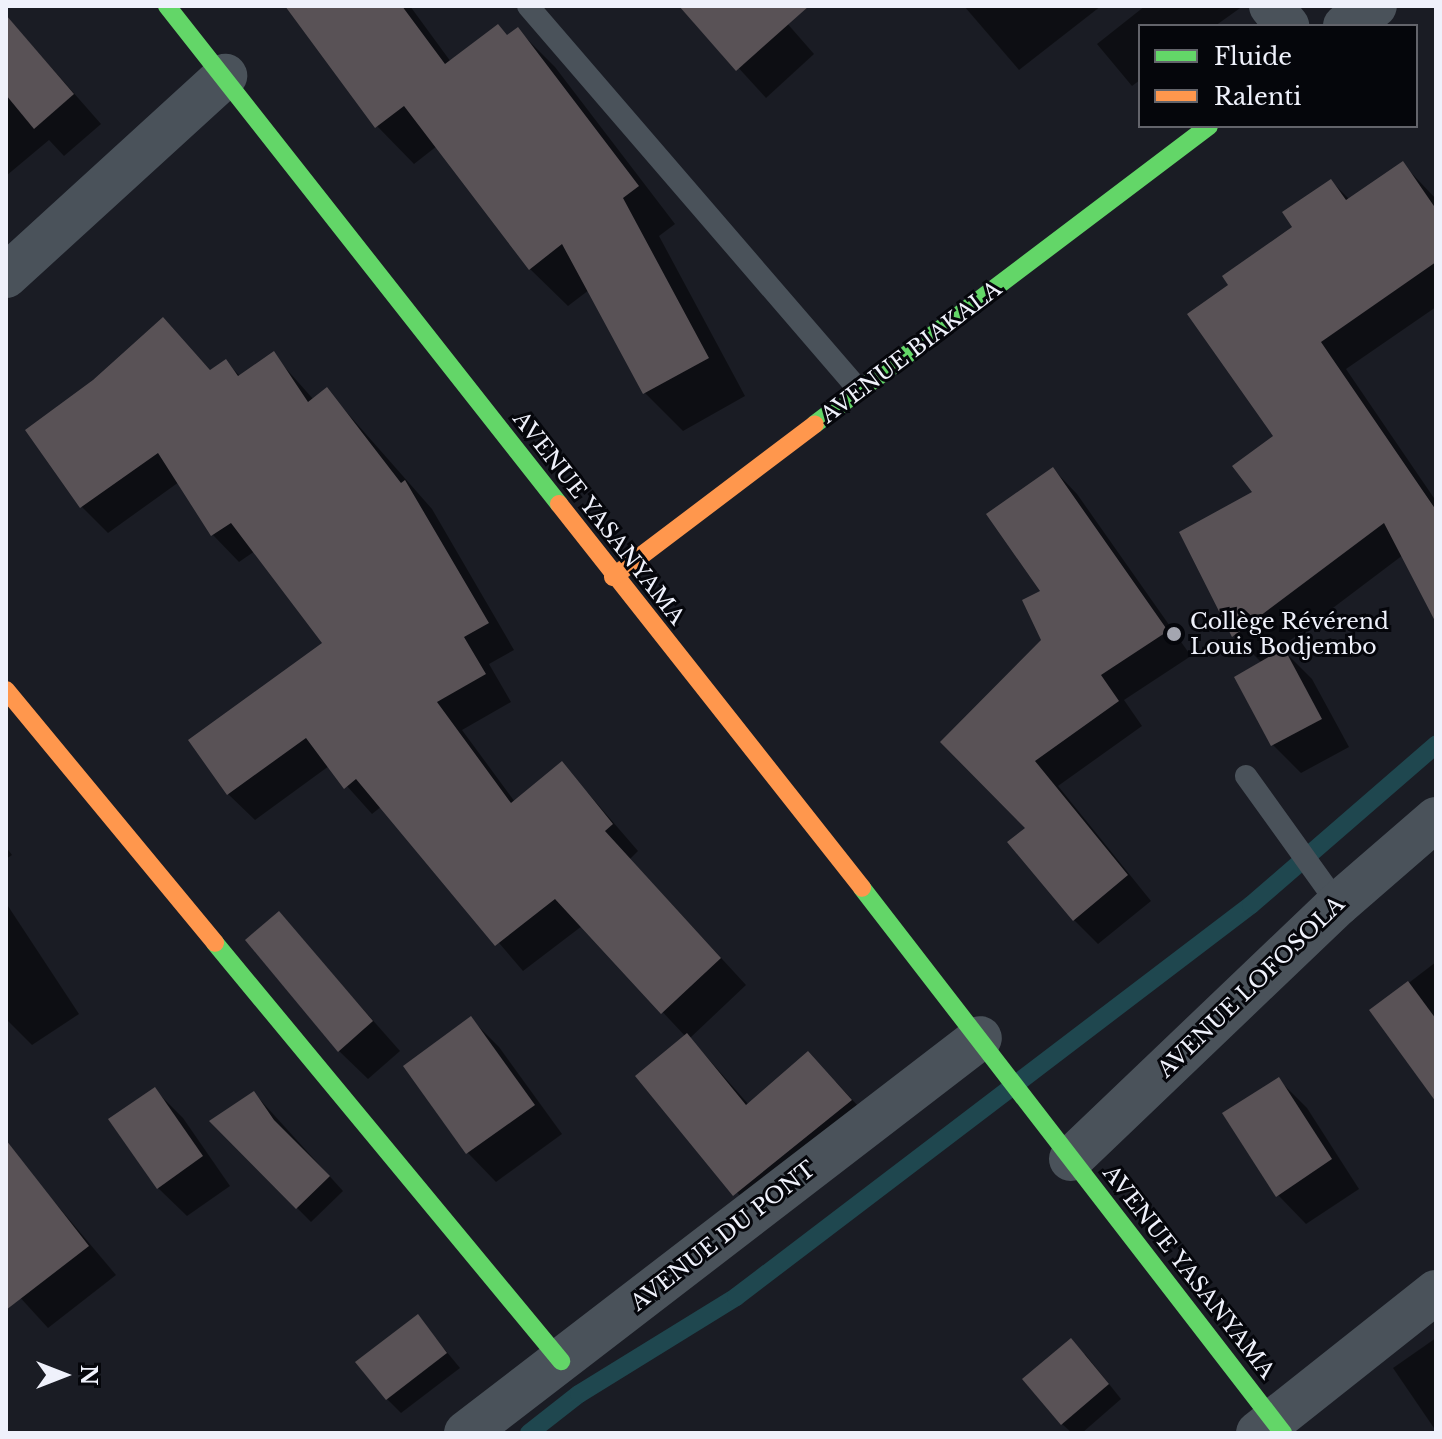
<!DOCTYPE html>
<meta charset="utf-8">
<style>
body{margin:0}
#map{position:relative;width:1442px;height:1439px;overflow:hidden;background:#1a1c24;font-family:"Libre Baskerville",serif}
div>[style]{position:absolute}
.shadow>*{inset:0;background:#0007}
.stream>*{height:18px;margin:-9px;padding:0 9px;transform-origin:9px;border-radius:9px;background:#1f474f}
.building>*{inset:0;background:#595256}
.lane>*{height:22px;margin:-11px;padding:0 11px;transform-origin:11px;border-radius:11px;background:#4a525a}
.street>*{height:44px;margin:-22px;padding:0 22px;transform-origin:22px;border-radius:22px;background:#4a525a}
.fast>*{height:18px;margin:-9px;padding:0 9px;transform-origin:9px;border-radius:9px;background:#63d668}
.slow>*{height:18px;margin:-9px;padding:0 9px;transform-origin:9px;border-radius:9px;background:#ff974d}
.dots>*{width:22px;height:22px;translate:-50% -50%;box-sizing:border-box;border:4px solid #05060b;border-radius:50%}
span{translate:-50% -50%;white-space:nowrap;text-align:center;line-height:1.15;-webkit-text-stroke:6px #05060b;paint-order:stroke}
.street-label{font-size:22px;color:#eff1fb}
.poi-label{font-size:22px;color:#eff1fb}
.left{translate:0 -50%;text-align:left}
.frame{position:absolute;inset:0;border:8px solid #eff1fb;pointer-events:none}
.legend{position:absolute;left:1138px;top:24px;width:280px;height:104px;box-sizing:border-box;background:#05060b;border:2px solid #63646b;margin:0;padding:10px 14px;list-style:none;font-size:24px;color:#eff1fb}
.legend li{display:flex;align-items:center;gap:16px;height:40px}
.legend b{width:40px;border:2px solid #63646b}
.north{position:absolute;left:24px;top:1335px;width:80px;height:80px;-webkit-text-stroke:6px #05060b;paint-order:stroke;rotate:90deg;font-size:22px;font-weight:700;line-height:32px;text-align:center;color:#eff1fb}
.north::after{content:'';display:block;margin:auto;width:28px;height:36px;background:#eff1fb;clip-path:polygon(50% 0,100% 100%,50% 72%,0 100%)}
</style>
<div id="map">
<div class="shadow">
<i style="clip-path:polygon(288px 6px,410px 6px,451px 62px,518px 30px,555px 67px,675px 224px,659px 236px,745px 396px,683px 431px,645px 393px,589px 290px,568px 306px,530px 269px,437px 146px,414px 164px,377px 126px)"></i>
<i style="clip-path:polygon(682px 6px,772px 6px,814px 54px,766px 98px)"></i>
<i style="clip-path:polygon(964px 6px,1101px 6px,1019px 70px)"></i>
<i style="clip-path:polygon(1145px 6px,1243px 6px,1215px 26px,1140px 26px,1140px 80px,1132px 86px,1097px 44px)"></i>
<i style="clip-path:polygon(6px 16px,101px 124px,64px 156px,49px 140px,6px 176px)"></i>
<i style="clip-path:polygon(1403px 164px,1436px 199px,1436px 307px,1346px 369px,1436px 501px,1436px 612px,1403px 555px,1272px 654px,1283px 650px,1312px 679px,1349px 747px,1301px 773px,1273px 745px,1262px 663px,1234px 635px,1255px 493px,1275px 436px,1231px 285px,1295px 227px,1331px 181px,1350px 200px)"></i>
<i style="clip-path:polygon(163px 320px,212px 372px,226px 362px,241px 377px,273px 354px,314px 400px,327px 390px,432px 509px,514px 650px,489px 664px,511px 702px,462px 730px,515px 802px,562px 763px,638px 851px,630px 859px,746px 985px,690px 1038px,749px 1105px,836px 1082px,879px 1129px,763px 1223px,638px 1076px,686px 1037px,582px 926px,523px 971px,382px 806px,372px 814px,329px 766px,255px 820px,228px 794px,325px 644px,255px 551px,239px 562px,213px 535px,179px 482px,108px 533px,82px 507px,94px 381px)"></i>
<i style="clip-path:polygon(1053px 469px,1077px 494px,1191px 656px,1124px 700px,1142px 726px,1058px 786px,1151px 901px,1098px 944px,1074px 920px,1028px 828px)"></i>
<i style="clip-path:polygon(6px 847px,12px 855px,6px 859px)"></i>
<i style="clip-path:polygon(6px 903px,79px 1014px,32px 1045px,6px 1019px)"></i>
<i style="clip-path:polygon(278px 913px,400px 1051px,368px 1079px,339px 1051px)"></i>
<i style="clip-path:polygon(1436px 962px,1436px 1097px,1372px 1011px)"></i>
<i style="clip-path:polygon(471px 1019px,499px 1047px,562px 1134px,496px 1182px,468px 1153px,406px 1067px)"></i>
<i style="clip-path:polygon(1279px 1080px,1307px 1108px,1359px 1189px,1306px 1224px,1278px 1195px)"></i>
<i style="clip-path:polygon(155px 1090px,183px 1118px,230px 1186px,187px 1216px,158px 1188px)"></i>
<i style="clip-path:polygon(254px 1093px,343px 1191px,311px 1222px,212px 1122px)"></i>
<i style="clip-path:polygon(20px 1161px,116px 1275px,48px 1328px,6px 1282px,6px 1172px)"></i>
<i style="clip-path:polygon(418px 1317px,460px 1368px,401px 1413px,387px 1399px)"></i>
<i style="clip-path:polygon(1436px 1338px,1436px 1431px,1393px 1368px)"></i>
<i style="clip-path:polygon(1085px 1354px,1121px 1399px,1082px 1433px,1072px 1433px,1062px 1424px)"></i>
</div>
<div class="stream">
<i style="left:529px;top:1433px;width:63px;rotate:-38deg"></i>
<i style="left:579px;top:1394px;width:185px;rotate:-31.7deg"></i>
<i style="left:736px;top:1297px;width:647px;rotate:-37.28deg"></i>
<i style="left:1251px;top:905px;width:245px;rotate:-40.9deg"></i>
</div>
<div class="building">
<i style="clip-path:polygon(285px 6px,402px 6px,445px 64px,498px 24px,507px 35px,518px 27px,639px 186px,623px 198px,709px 358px,643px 394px,562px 244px,529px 270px,404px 106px,375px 128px)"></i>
<i style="clip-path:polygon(679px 6px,809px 6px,736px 71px)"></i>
<i style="clip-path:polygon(6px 15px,74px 94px,34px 129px,6px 95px)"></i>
<i style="clip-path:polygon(1403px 161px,1436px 209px,1436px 262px,1321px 342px,1436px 510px,1436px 623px,1384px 523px,1232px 637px,1179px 532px,1252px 492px,1232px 466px,1273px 436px,1187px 314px,1228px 285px,1222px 276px,1292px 227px,1282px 212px,1331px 179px,1346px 200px)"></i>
<i style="clip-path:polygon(163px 317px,210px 370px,226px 359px,238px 376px,274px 351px,308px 402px,327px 387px,401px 483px,405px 480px,489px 623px,464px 637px,486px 674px,437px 702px,511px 803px,562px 761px,613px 824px,605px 831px,721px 958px,661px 1014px,555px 899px,495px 946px,356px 779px,344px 789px,306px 738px,227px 795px,188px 740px,322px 643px,231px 523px,211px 536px,158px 453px,80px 508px,25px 430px,93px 380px)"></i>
<i style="clip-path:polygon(1053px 467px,1168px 631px,1101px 675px,1119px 701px,1035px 761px,1128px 875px,1073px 921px,1007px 842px,1025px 828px,940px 742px,1041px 640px,1022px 600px,1040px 591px,986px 514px)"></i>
<i style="clip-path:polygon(1284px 648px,1322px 719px,1271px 746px,1234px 677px)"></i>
<i style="clip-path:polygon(279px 911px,373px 1021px,338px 1052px,245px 940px)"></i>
<i style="clip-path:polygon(1408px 981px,1436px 1019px,1436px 1102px,1369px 1010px)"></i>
<i style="clip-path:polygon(471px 1016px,535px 1105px,466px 1154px,403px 1066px)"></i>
<i style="clip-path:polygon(687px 1033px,746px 1105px,808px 1051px,852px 1100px,733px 1196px,635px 1076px)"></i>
<i style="clip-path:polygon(1279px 1077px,1332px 1159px,1276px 1197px,1222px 1113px)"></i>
<i style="clip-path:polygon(155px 1087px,203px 1156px,157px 1189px,108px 1119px)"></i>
<i style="clip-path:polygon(254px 1091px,274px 1120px,330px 1176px,296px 1209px,209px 1121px)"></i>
<i style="clip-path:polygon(6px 1140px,89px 1246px,6px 1310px)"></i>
<i style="clip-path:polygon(418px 1314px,447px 1353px,386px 1400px,355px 1362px)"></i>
<i style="clip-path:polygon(1071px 1338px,1109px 1384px,1061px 1425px,1022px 1379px)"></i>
</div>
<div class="lane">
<i style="left:528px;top:6px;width:507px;rotate:49.24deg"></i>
<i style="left:1246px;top:776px;width:158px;rotate:54.3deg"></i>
</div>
<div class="street">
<i style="left:1271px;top:6px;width:26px;rotate:51deg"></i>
<i style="left:1345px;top:26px;width:36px;rotate:-34deg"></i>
<i style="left:6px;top:276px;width:297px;rotate:-42.4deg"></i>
<i style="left:1071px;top:1159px;width:369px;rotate:-43.7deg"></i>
<i style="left:1338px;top:904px;width:130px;rotate:-40.9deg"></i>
<i style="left:466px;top:1433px;width:648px;rotate:-37.54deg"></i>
<i style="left:1258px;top:1433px;width:227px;rotate:-38.4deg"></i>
</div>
<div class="fast">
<i style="left:167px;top:6px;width:634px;rotate:51.79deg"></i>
<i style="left:815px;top:424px;width:494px;rotate:-37.1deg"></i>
<i style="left:862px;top:888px;width:689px;rotate:52.31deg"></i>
<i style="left:215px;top:943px;width:543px;rotate:50.38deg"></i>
</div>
<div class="slow">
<i style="left:559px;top:504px;width:489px;rotate:51.7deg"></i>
<i style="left:613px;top:577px;width:253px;rotate:-37.1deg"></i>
<i style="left:6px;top:690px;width:328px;rotate:50.4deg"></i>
</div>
<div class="dots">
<i style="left:1174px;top:634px;background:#a4a6b0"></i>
</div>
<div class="street-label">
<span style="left:911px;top:352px;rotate:-37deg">AVENUE BIAKALA</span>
<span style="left:599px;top:518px;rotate:52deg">AVENUE YASANYAMA</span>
<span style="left:1251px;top:987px;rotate:-44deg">AVENUE LOFOSOLA</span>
<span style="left:723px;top:1236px;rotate:-38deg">AVENUE DU PONT</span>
<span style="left:1189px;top:1272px;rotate:52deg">AVENUE YASANYAMA</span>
</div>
<div class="poi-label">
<span class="left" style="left:1190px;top:634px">Collège Révérend<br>Louis Bodjembo</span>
</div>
<div class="frame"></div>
<ul class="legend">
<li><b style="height:10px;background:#63d668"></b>Fluide</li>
<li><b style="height:10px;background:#ff974d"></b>Ralenti</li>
</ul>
<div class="north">N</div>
</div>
